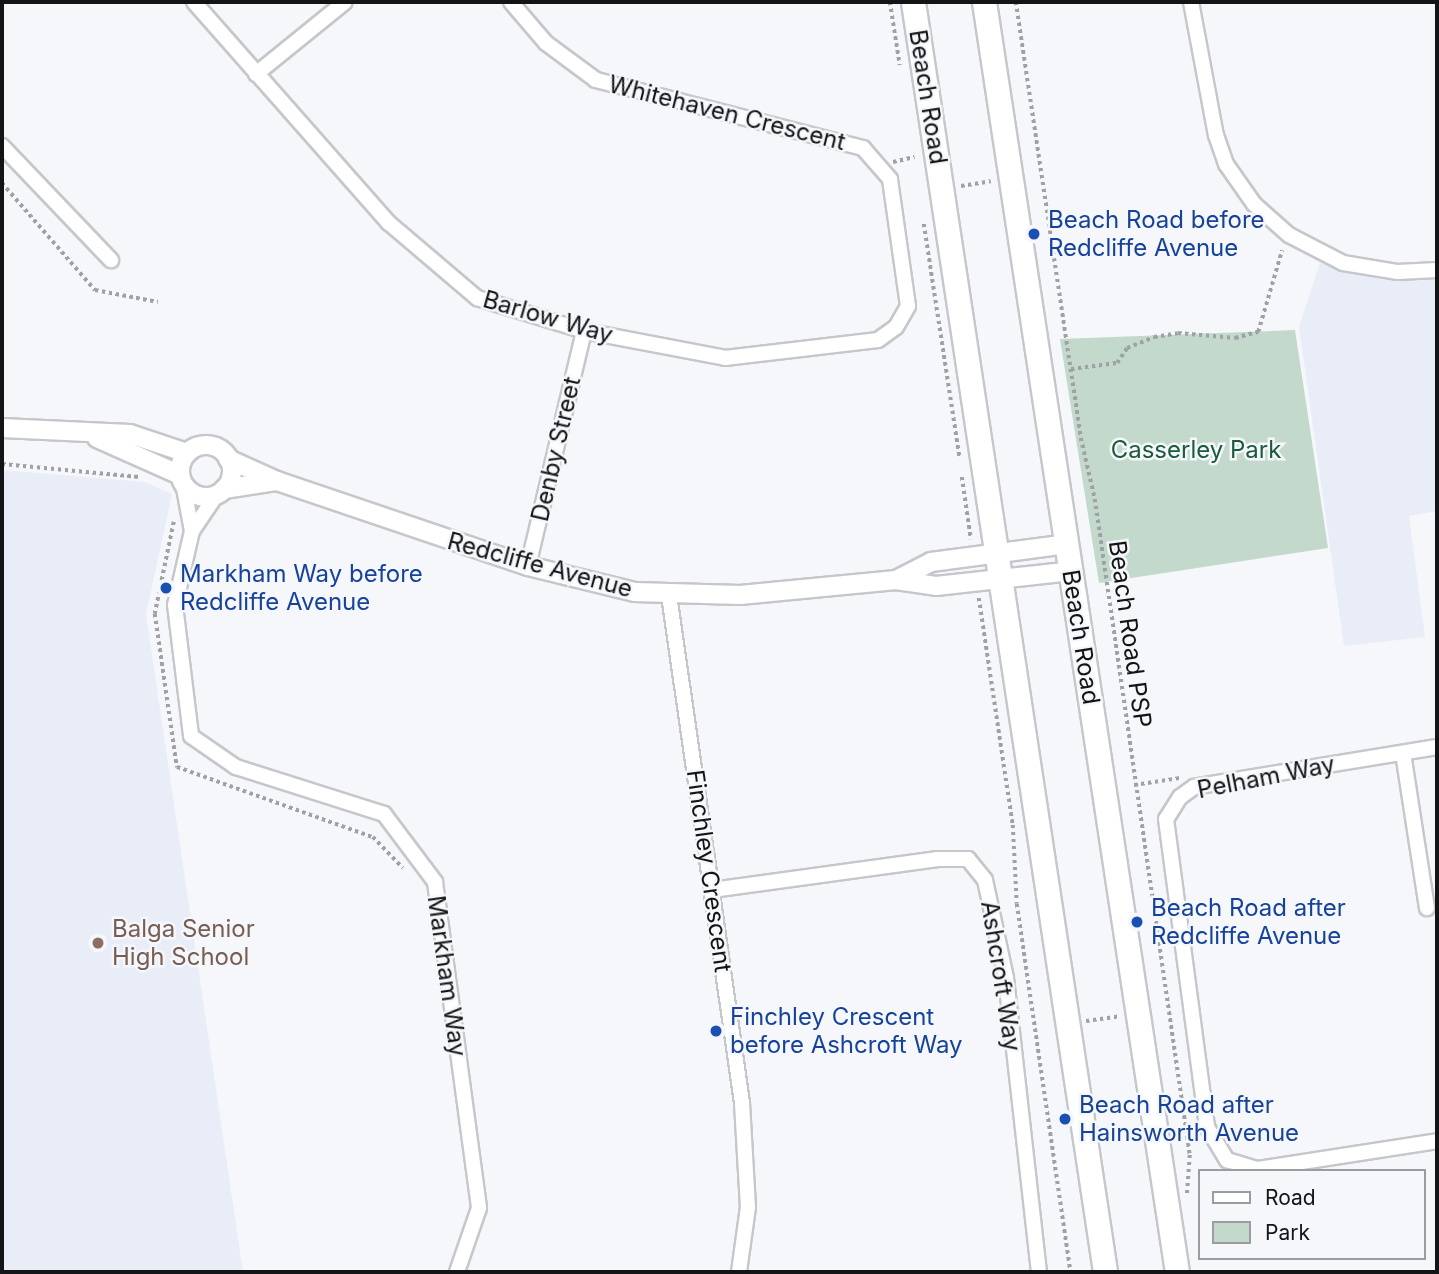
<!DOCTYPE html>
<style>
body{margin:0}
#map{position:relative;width:1439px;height:1274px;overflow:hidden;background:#f5f7fb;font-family:Inter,sans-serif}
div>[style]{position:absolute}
.built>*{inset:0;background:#e8edf8}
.green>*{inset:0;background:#c2d9cb}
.path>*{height:3.5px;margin-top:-1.75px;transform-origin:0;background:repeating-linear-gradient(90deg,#9fa1a4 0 3.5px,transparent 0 7px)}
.roads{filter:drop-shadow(2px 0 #c5c7cb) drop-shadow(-2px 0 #c5c7cb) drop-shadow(0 2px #c5c7cb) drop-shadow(0 -2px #c5c7cb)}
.minor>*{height:14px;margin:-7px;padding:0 7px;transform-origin:7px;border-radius:7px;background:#fff}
.tertiary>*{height:18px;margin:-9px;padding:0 9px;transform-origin:9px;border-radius:9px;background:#fff}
.tertiary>.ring{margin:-9px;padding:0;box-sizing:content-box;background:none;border:18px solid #fff;border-radius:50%}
.primary>*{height:23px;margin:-11.5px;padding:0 11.5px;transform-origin:11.5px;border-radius:11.5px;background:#fff}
.dots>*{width:19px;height:19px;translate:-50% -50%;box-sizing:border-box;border:4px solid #f5f7fb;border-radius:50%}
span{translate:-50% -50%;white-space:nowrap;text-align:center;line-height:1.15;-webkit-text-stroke:5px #f5f7fb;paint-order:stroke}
.street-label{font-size:24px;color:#131415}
.transit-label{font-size:24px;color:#164399}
.left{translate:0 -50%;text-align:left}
.park-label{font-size:24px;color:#1b5b3d}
.education-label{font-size:24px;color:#785e54}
.frame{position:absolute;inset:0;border:4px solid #131415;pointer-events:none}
.legend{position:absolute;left:1198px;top:1169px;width:228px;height:91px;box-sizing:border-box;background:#f5f7fb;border:2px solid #9b9c9f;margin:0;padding:9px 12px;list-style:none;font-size:21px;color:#131415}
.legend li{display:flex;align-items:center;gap:14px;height:35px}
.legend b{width:35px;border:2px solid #9b9c9f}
</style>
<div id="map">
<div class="built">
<i style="clip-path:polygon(1320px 263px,1396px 280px,1437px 278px,1437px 511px,1409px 516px,1425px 637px,1344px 646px,1299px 327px)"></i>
<i style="clip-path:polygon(2px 470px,145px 482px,172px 494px,146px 614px,243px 1272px,2px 1272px)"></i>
</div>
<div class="green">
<i style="clip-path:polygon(1295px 330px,1328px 548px,1099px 583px,1060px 339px)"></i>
</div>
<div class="path">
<i style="left:890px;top:2px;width:64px;rotate:81deg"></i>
<i style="left:1016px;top:2px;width:441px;rotate:81.5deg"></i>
<i style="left:1081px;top:438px;width:63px;rotate:77.1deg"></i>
<i style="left:1095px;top:499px;width:663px;rotate:81.76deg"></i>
<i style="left:1190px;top:1155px;width:42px;rotate:94.1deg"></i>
<i style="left:893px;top:162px;width:22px;rotate:-13deg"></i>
<i style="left:2px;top:183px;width:142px;rotate:49deg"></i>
<i style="left:95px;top:290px;width:64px;rotate:10.8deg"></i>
<i style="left:961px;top:186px;width:30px;rotate:-9deg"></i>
<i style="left:924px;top:224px;width:238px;rotate:81.3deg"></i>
<i style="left:1071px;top:369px;width:46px;rotate:-7.4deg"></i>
<i style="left:1117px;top:363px;width:18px;rotate:-56deg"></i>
<i style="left:1127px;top:348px;width:29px;rotate:-22deg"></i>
<i style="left:1154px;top:337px;width:24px;rotate:-9deg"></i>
<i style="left:1178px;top:333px;width:57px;rotate:5deg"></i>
<i style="left:1235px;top:338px;width:24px;rotate:-15deg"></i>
<i style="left:1258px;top:332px;width:85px;rotate:-73.7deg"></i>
<i style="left:2px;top:464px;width:138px;rotate:5.4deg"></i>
<i style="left:962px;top:477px;width:63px;rotate:81.7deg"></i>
<i style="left:174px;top:522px;width:94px;rotate:101.7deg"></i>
<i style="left:155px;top:614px;width:155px;rotate:81.8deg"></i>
<i style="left:177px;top:767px;width:208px;rotate:19.7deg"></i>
<i style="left:373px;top:837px;width:43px;rotate:45.9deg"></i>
<i style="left:979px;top:598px;width:230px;rotate:81.5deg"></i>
<i style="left:1013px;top:825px;width:79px;rotate:87.1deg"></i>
<i style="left:1017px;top:904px;width:372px;rotate:81.7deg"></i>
<i style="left:1134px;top:785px;width:47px;rotate:-8.7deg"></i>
<i style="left:1086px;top:1021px;width:34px;rotate:-8deg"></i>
</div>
<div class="roads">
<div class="minor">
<i style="left:194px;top:2px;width:295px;rotate:48.6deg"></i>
<i style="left:389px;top:223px;width:116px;rotate:40.4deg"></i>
<i style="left:477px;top:298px;width:112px;rotate:17.1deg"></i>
<i style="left:584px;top:331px;width:144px;rotate:10.8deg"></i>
<i style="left:725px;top:358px;width:154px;rotate:-6.7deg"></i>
<i style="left:878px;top:340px;width:22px;rotate:-36deg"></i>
<i style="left:896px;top:327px;width:24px;rotate:-60deg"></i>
<i style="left:908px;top:306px;width:128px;rotate:-98.1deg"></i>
<i style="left:890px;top:179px;width:41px;rotate:-131.1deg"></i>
<i style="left:863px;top:148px;width:276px;rotate:-165.7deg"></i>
<i style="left:596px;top:80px;width:62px;rotate:-143.5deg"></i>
<i style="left:546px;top:43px;width:54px;rotate:-130.5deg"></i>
<i style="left:1191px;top:2px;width:135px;rotate:79.4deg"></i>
<i style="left:1216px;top:135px;width:31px;rotate:71deg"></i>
<i style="left:1226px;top:164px;width:49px;rotate:55deg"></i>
<i style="left:1254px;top:204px;width:47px;rotate:41.5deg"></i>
<i style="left:1289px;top:235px;width:61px;rotate:27.4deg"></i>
<i style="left:1343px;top:263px;width:56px;rotate:9.3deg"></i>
<i style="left:1398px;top:272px;width:39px;rotate:-3deg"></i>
<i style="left:256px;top:74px;width:114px;rotate:-39deg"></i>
<i style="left:2px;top:146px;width:158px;rotate:46.3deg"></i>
<i style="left:183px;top:483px;width:49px;rotate:79.4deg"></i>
<i style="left:217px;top:494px;width:45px;rotate:124deg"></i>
<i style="left:192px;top:531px;width:76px;rotate:102.9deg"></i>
<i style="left:175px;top:605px;width:132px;rotate:83deg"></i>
<i style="left:191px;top:736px;width:55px;rotate:34.6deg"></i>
<i style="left:236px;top:767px;width:155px;rotate:17.6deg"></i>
<i style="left:384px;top:814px;width:85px;rotate:53.1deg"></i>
<i style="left:435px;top:882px;width:329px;rotate:82.3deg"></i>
<i style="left:479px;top:1208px;width:68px;rotate:109deg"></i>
<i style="left:528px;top:566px;width:242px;rotate:-76.6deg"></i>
<i style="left:669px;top:595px;width:513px;rotate:81.82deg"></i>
<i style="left:742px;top:1103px;width:104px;rotate:86.7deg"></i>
<i style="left:748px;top:1207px;width:66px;rotate:97.9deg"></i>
<i style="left:1437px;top:747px;width:246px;rotate:170.7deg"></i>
<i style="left:1194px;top:787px;width:17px;rotate:144deg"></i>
<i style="left:1180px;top:797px;width:26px;rotate:122deg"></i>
<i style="left:1166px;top:819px;width:311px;rotate:82.4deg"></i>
<i style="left:1207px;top:1127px;width:39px;rotate:59deg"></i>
<i style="left:1227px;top:1160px;width:31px;rotate:17deg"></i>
<i style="left:1257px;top:1169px;width:182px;rotate:-8.8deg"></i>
<i style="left:1403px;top:753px;width:157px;rotate:81.2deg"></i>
<i style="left:712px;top:890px;width:228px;rotate:-7.8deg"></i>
<i style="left:938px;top:859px;width:30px"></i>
<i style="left:968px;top:859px;width:27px;rotate:51deg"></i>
<i style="left:985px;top:880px;width:100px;rotate:77.9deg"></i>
<i style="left:1006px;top:978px;width:296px;rotate:83.6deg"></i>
</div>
<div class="tertiary">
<i style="left:2px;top:428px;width:128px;rotate:2.7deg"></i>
<i style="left:130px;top:434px;width:60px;rotate:18.4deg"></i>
<i style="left:97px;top:438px;width:91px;rotate:24deg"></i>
<i class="ring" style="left:180px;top:445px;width:34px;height:34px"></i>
<i style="left:228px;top:459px;width:54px;rotate:24.2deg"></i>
<i style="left:277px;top:481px;width:265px;rotate:18.7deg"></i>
<i style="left:528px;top:566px;width:110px;rotate:13.7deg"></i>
<i style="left:635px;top:592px;width:105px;rotate:1.6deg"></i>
<i style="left:740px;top:595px;width:157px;rotate:-5.5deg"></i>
<i style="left:896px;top:580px;width:40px;rotate:8.5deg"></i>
<i style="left:936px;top:586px;width:136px;rotate:-6.3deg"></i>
<i style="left:224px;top:489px;width:54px;rotate:-8.6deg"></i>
<i style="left:896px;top:580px;width:39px;rotate:-27deg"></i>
<i style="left:931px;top:562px;width:137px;rotate:-7.5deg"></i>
</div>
<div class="primary">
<i style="left:913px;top:2px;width:1284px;rotate:81.4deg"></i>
<i style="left:984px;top:2px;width:1285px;rotate:81.36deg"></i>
</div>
</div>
<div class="dots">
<i style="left:1034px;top:234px;background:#1a4fb4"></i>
<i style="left:166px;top:588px;background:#1a4fb4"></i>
<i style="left:1137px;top:922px;background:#1a4fb4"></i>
<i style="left:98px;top:943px;background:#8d6e63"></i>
<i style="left:716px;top:1031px;background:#1a4fb4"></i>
<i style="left:1065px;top:1119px;background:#1a4fb4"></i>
</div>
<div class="street-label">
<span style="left:928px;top:97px;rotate:81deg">Beach Road</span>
<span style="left:727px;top:113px;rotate:14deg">Whitehaven Crescent</span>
<span style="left:548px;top:317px;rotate:16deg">Barlow Way</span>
<span style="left:556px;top:449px;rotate:-77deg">Denby Street</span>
<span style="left:540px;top:565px;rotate:15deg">Redcliffe Avenue</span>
<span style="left:1130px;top:634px;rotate:82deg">Beach Road PSP</span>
<span style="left:1081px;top:637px;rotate:81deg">Beach Road</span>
<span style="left:1266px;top:777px;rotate:-11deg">Pelham Way</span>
<span style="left:709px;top:871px;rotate:82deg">Finchley Crescent</span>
<span style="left:447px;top:976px;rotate:82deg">Markham Way</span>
<span style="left:1001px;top:976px;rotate:81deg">Ashcroft Way</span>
</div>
<div class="transit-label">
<span class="left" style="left:1048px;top:234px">Beach Road before<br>Redcliffe Avenue</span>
<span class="left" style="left:180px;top:588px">Markham Way before<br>Redcliffe Avenue</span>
<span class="left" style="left:1151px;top:922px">Beach Road after<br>Redcliffe Avenue</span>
<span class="left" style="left:730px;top:1031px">Finchley Crescent<br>before Ashcroft Way</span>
<span class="left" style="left:1079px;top:1119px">Beach Road after<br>Hainsworth Avenue</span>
</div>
<div class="park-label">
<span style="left:1196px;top:450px">Casserley Park</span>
</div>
<div class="education-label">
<span class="left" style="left:112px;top:943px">Balga Senior<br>High School</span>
</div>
<div class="frame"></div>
<ul class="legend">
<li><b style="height:9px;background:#fff"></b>Road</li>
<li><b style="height:19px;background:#c2d9cb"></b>Park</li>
</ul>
</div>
